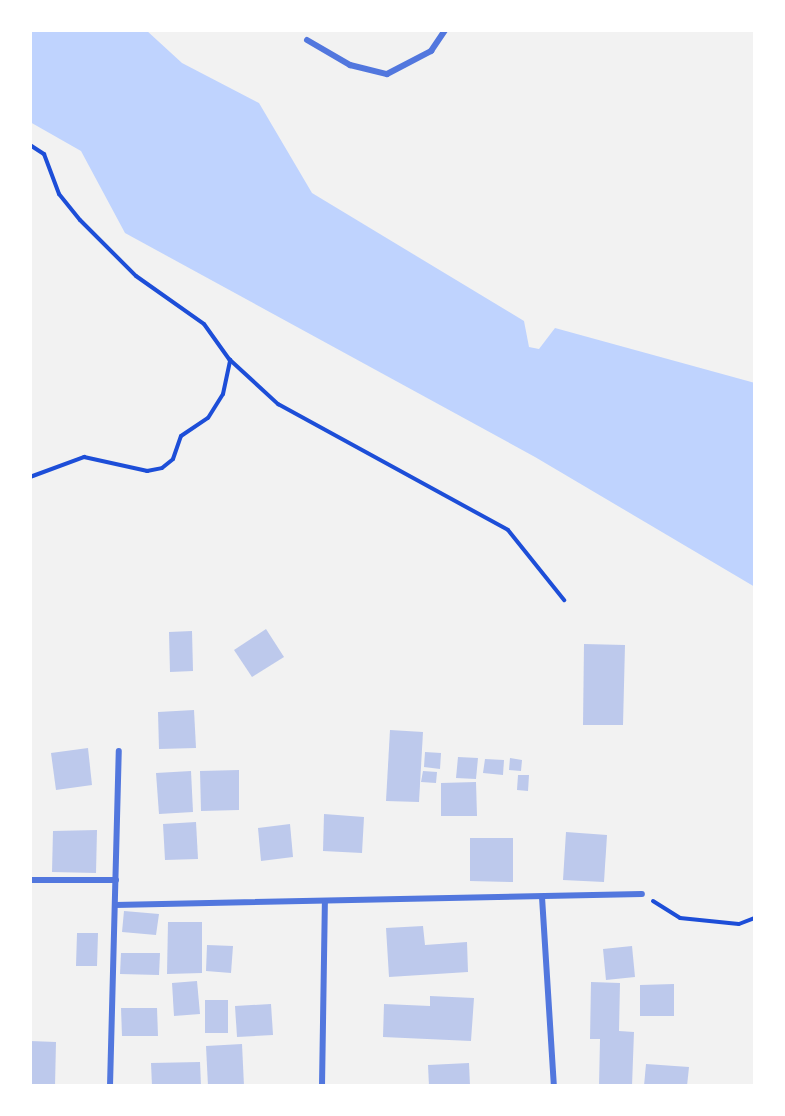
<!DOCTYPE html>
<style>
body{margin:0}
#map{position:relative;width:785px;height:1116px;overflow:hidden;background:#f2f2f2;font-family:"Asap Condensed",sans-serif}
div>[style]{position:absolute}
.water>*{inset:0;background:#bfd3fe}
.building>*{inset:0;background:#bdc9ec}
.path>*{height:4px;margin:-2px;padding:0 2px;transform-origin:2px;border-radius:2px;background:#1d4ed8}
.minor>*{height:6px;margin:-3px;padding:0 3px;transform-origin:3px;border-radius:3px;background:#5277de}
span{translate:-50% -50%;white-space:nowrap;text-align:center;line-height:1.15;-webkit-text-stroke:5px #fff;paint-order:stroke}
.frame{position:absolute;inset:0;border:32px solid #fff;pointer-events:none}
</style>
<div id="map">
<div class="water">
<i style="clip-path:polygon(30px 30px,146px 30px,182px 63px,259px 103px,312px 193px,524px 321px,529px 347px,539px 349px,555px 328px,755px 383px,755px 587px,535px 457px,125px 233px,81px 151px,30px 122px)"></i>
</div>
<div class="building">
<i style="clip-path:polygon(266px 629px,284px 657px,252px 677px,234px 650px)"></i>
<i style="clip-path:polygon(192px 631px,193px 671px,170px 672px,169px 632px)"></i>
<i style="clip-path:polygon(584px 644px,625px 645px,623px 725px,583px 725px)"></i>
<i style="clip-path:polygon(194px 710px,196px 748px,159px 749px,158px 712px)"></i>
<i style="clip-path:polygon(390px 730px,423px 732px,419px 802px,386px 801px)"></i>
<i style="clip-path:polygon(88px 748px,92px 785px,56px 790px,51px 753px)"></i>
<i style="clip-path:polygon(425px 752px,441px 753px,440px 769px,424px 767px)"></i>
<i style="clip-path:polygon(458px 757px,478px 758px,476px 779px,456px 778px)"></i>
<i style="clip-path:polygon(510px 758px,522px 760px,521px 771px,509px 770px)"></i>
<i style="clip-path:polygon(485px 759px,504px 760px,503px 775px,483px 773px)"></i>
<i style="clip-path:polygon(239px 770px,239px 810px,201px 811px,200px 771px)"></i>
<i style="clip-path:polygon(191px 771px,193px 812px,159px 814px,156px 773px)"></i>
<i style="clip-path:polygon(423px 771px,437px 772px,436px 783px,421px 782px)"></i>
<i style="clip-path:polygon(518px 775px,529px 775px,528px 791px,517px 790px)"></i>
<i style="clip-path:polygon(476px 782px,477px 816px,441px 816px,441px 783px)"></i>
<i style="clip-path:polygon(30px 792px,32px 792px,32px 809px,30px 809px)"></i>
<i style="clip-path:polygon(324px 814px,364px 817px,362px 853px,323px 851px)"></i>
<i style="clip-path:polygon(196px 822px,198px 859px,165px 860px,163px 824px)"></i>
<i style="clip-path:polygon(290px 824px,293px 857px,261px 861px,258px 828px)"></i>
<i style="clip-path:polygon(97px 830px,96px 873px,52px 872px,53px 831px)"></i>
<i style="clip-path:polygon(566px 832px,607px 835px,604px 882px,563px 880px)"></i>
<i style="clip-path:polygon(470px 838px,513px 838px,513px 882px,470px 881px)"></i>
<i style="clip-path:polygon(124px 911px,159px 914px,156px 935px,122px 932px)"></i>
<i style="clip-path:polygon(168px 922px,202px 922px,202px 973px,167px 974px)"></i>
<i style="clip-path:polygon(423px 926px,425px 945px,467px 942px,468px 972px,389px 977px,386px 928px)"></i>
<i style="clip-path:polygon(77px 933px,98px 933px,97px 966px,76px 966px)"></i>
<i style="clip-path:polygon(207px 945px,233px 946px,231px 973px,206px 971px)"></i>
<i style="clip-path:polygon(632px 946px,635px 977px,606px 980px,603px 949px)"></i>
<i style="clip-path:polygon(121px 953px,160px 953px,159px 975px,120px 974px)"></i>
<i style="clip-path:polygon(197px 981px,200px 1014px,174px 1016px,172px 983px)"></i>
<i style="clip-path:polygon(591px 982px,620px 983px,619px 1031px,634px 1032px,632px 1086px,599px 1086px,600px 1039px,590px 1039px)"></i>
<i style="clip-path:polygon(674px 984px,674px 1016px,640px 1016px,640px 985px)"></i>
<i style="clip-path:polygon(430px 996px,474px 998px,471px 1041px,383px 1037px,384px 1004px,430px 1006px)"></i>
<i style="clip-path:polygon(205px 1000px,228px 1000px,228px 1033px,205px 1033px)"></i>
<i style="clip-path:polygon(271px 1004px,273px 1035px,237px 1037px,235px 1006px)"></i>
<i style="clip-path:polygon(121px 1008px,157px 1008px,158px 1036px,122px 1036px)"></i>
<i style="clip-path:polygon(30px 1041px,56px 1042px,55px 1086px,30px 1085px)"></i>
<i style="clip-path:polygon(242px 1044px,244px 1086px,208px 1086px,206px 1046px)"></i>
<i style="clip-path:polygon(200px 1062px,201px 1086px,152px 1086px,151px 1063px)"></i>
<i style="clip-path:polygon(469px 1063px,470px 1086px,429px 1086px,428px 1065px)"></i>
<i style="clip-path:polygon(646px 1064px,689px 1067px,687px 1086px,644px 1086px)"></i>
</div>
<div class="path">
<i style="left:30px;top:145px;width:17px;rotate:33deg"></i>
<i style="left:44px;top:154px;width:43px;rotate:69.4deg"></i>
<i style="left:59px;top:194px;width:33px;rotate:51deg"></i>
<i style="left:80px;top:220px;width:79px;rotate:45deg"></i>
<i style="left:136px;top:276px;width:83px;rotate:35.2deg"></i>
<i style="left:204px;top:324px;width:43px;rotate:54.5deg"></i>
<i style="left:229px;top:359px;width:67px;rotate:42.6deg"></i>
<i style="left:278px;top:404px;width:262px;rotate:28.7deg"></i>
<i style="left:508px;top:530px;width:90px;rotate:51.3deg"></i>
<i style="left:30px;top:477px;width:58px;rotate:-20.3deg"></i>
<i style="left:84px;top:457px;width:65px;rotate:12.5deg"></i>
<i style="left:147px;top:471px;width:15px;rotate:-11deg"></i>
<i style="left:162px;top:468px;width:14px;rotate:-39deg"></i>
<i style="left:173px;top:459px;width:24px;rotate:-71deg"></i>
<i style="left:181px;top:436px;width:32px;rotate:-34deg"></i>
<i style="left:208px;top:418px;width:28px;rotate:-58deg"></i>
<i style="left:223px;top:394px;width:35px;rotate:-78deg"></i>
<i style="left:653px;top:901px;width:32px;rotate:32deg"></i>
<i style="left:680px;top:918px;width:59px;rotate:5.8deg"></i>
<i style="left:739px;top:924px;width:17px;rotate:-21deg"></i>
</div>
<div class="minor">
<i style="left:307px;top:40px;width:50px;rotate:30.2deg"></i>
<i style="left:350px;top:65px;width:38px;rotate:14deg"></i>
<i style="left:387px;top:74px;width:50px;rotate:-27.6deg"></i>
<i style="left:431px;top:51px;width:25px;rotate:-56deg"></i>
<i style="left:30px;top:880px;width:86px"></i>
<i style="left:542px;top:897px;width:189px;rotate:86.4deg"></i>
<i style="left:115px;top:905px;width:527px;rotate:-1.2deg"></i>
<i style="left:110px;top:1086px;width:335px;rotate:-88.5deg"></i>
<i style="left:322px;top:1086px;width:185px;rotate:-89.1deg"></i>
</div>
<div class="frame"></div>
</div>
